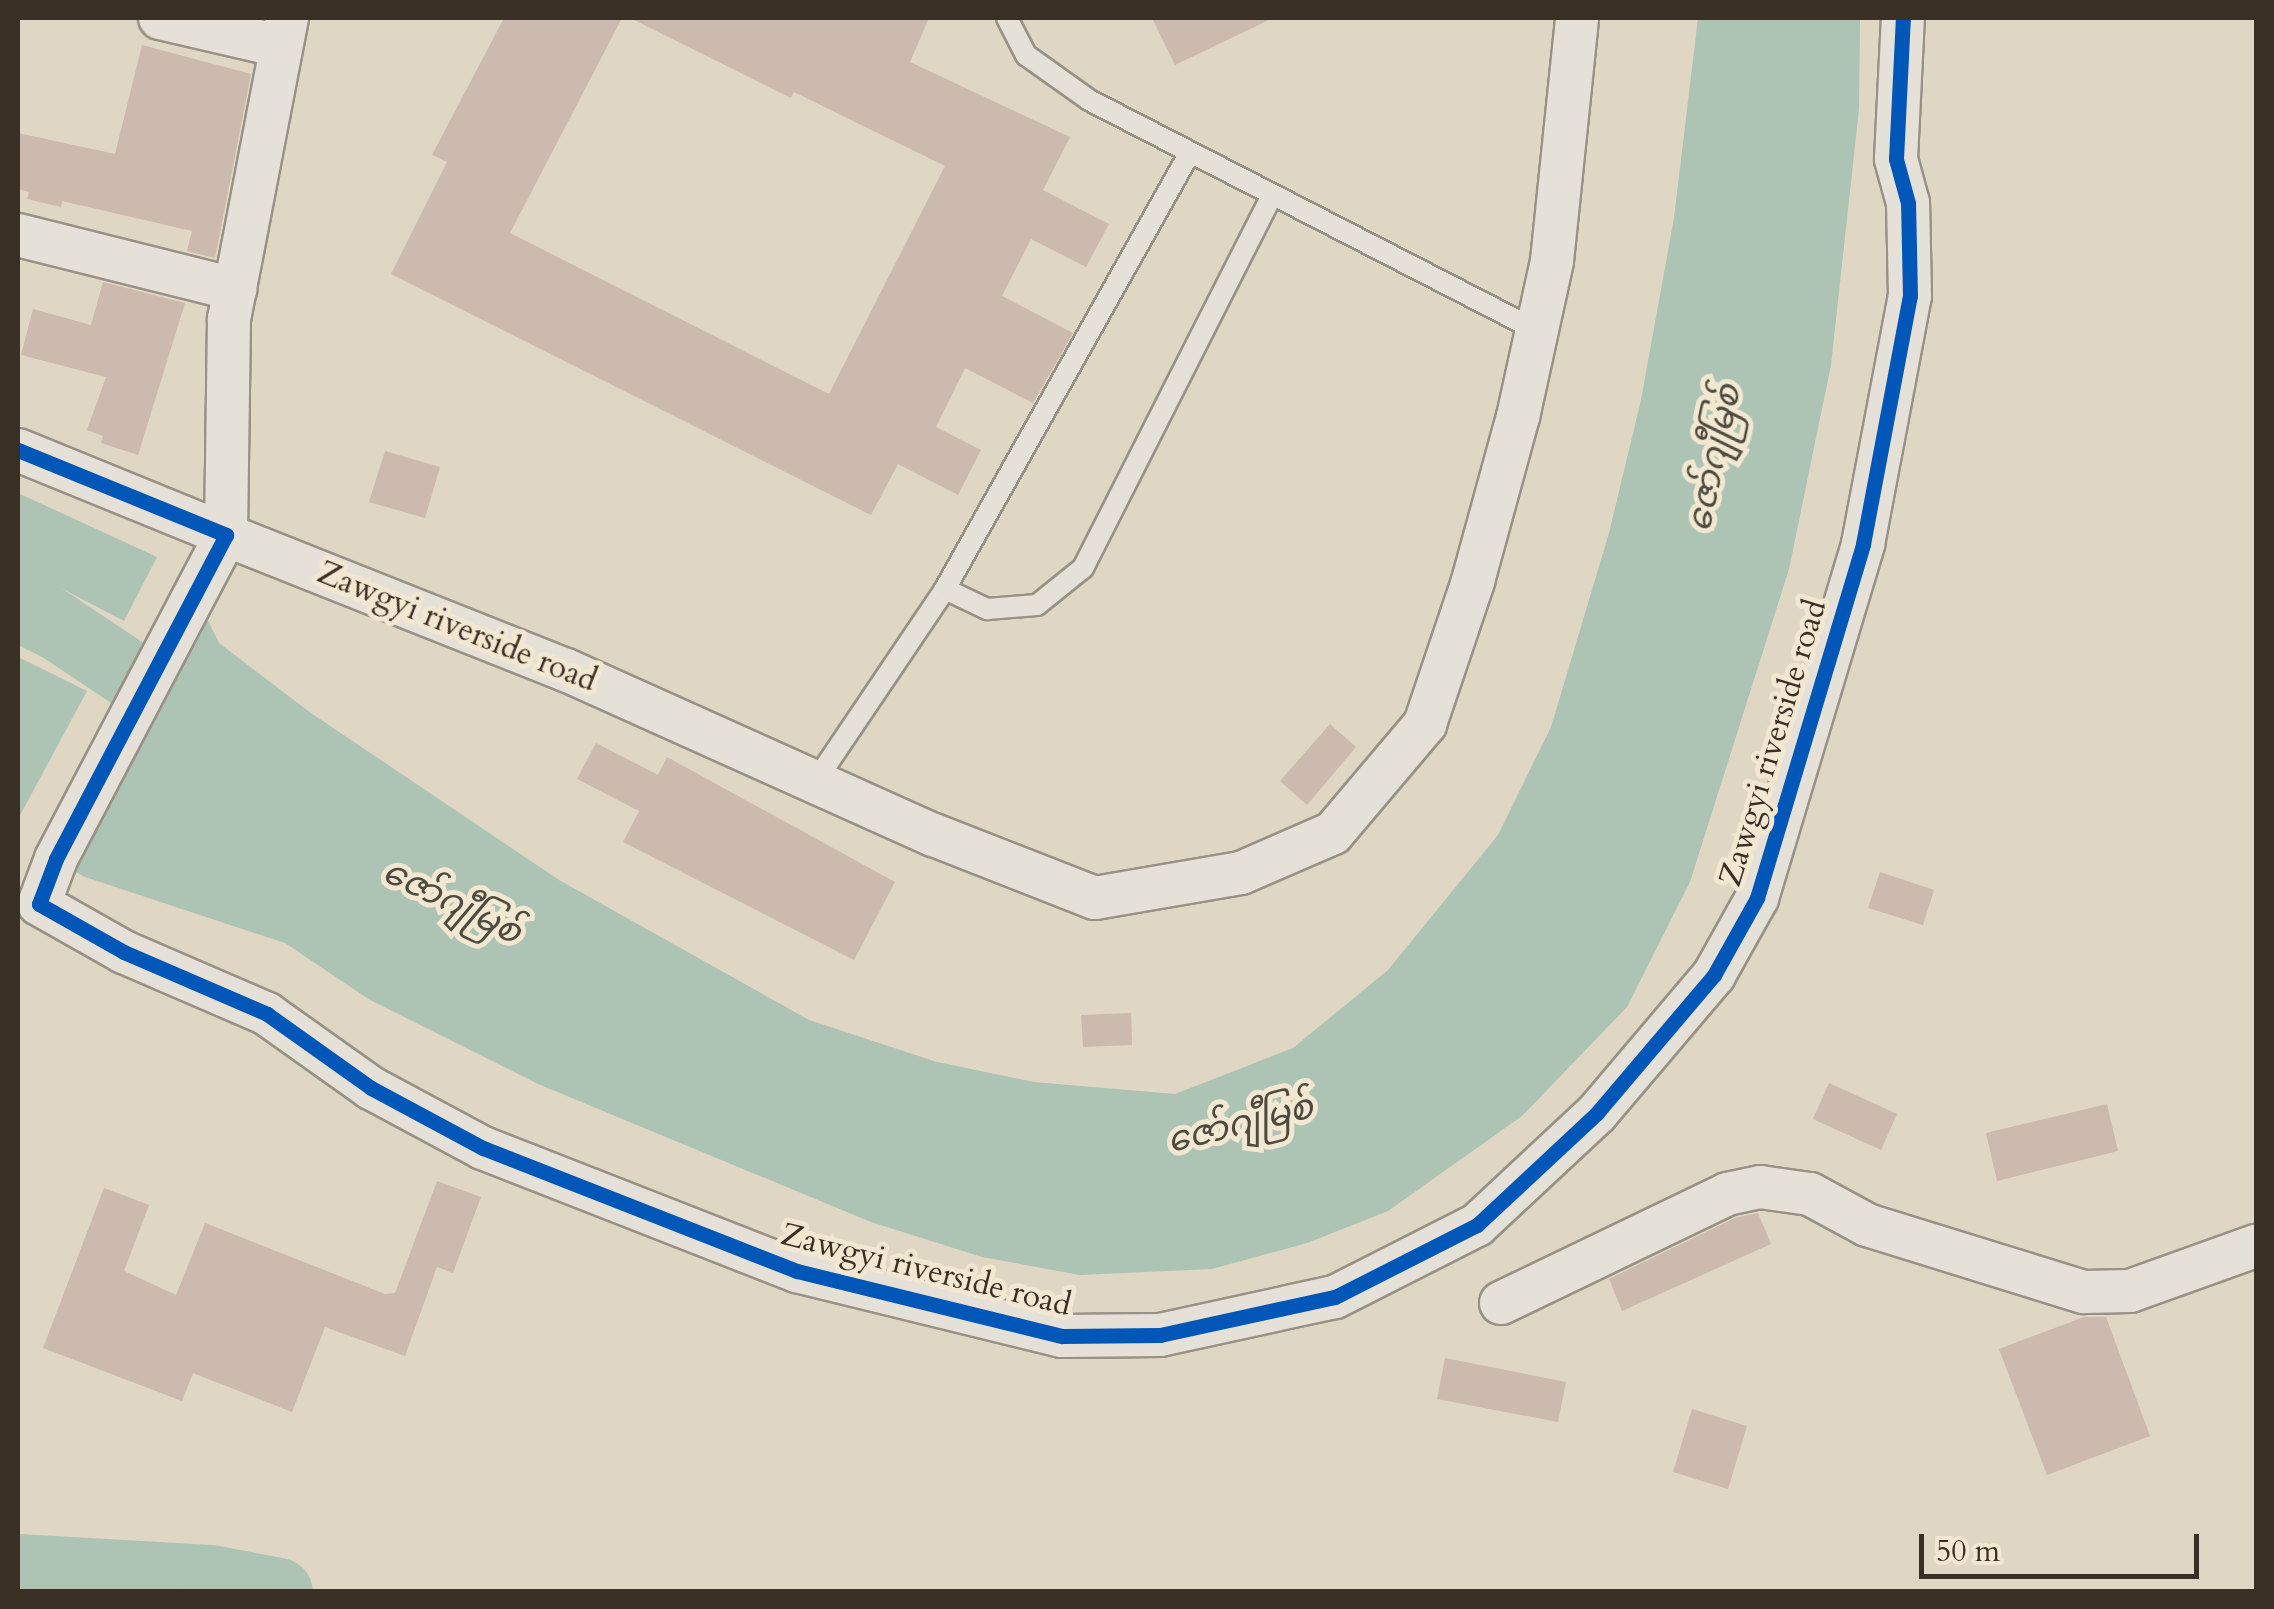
<!DOCTYPE html>
<meta charset="utf-8">
<style>
body{margin:0}
#map{position:relative;width:2274px;height:1609px;overflow:hidden;background:#dfd6c4;font-family:Cardo,"Noto Sans Myanmar",serif}
div>[style]{position:absolute}
.water>*{inset:0;background:#adc3b4}
.river>*{height:68px;margin:-34px;padding:0 34px;transform-origin:34px;border-radius:34px;background:#adc3b4}
.building>*{inset:0;background:#cbbaad}
.roads{filter:drop-shadow(2px 0 #989185) drop-shadow(-2px 0 #989185) drop-shadow(0 2px #989185) drop-shadow(0 -2px #989185)}
.lane>*{height:20px;margin:-10px;padding:0 10px;transform-origin:10px;border-radius:10px;background:#e6e1d8}
.street>*{height:42px;margin:-21px;padding:0 21px;transform-origin:21px;border-radius:21px;background:#e6e1d8}
.cycleway>*{height:15px;margin:-7.5px;padding:0 7.5px;transform-origin:7.5px;border-radius:7.5px;background:#0057b8}
span{translate:-50% -50%;white-space:nowrap;text-align:center;line-height:1.15;-webkit-text-stroke:10px #f2e7d1;paint-order:stroke}
.street-label{font-size:32px;color:#3a2f24}
.water-label{font-size:35px;color:#4d4b3f;font-style:italic}
.frame{position:absolute;inset:0;border:20px solid #3a2f24;pointer-events:none}
.scale{position:absolute;left:1919px;top:1534px;width:280px;height:45px;box-sizing:border-box;border:5px solid #3a2f24;border-top:0;padding-left:12px;font-size:30px;line-height:35px;white-space:nowrap;color:#3a2f24;-webkit-text-stroke:8px #f2e7d1;paint-order:stroke}
</style>
<div id="map">
<div class="water">
<i style="clip-path:polygon(1698px 18px,1860px 18px,1859px 109px,1831px 365px,1789px 569px,1690px 882px,1627px 1007px,1522px 1116px,1388px 1211px,1307px 1243px,1212px 1269px,1080px 1275px,982px 1257px,871px 1222px,538px 1084px,370px 1000px,285px 943px,85px 877px,67px 867px,184px 571px,219px 643px,311px 713px,559px 880px,809px 1020px,937px 1062px,1034px 1082px,1175px 1094px,1293px 1048px,1388px 970px,1498px 835px,1551px 727px,1609px 533px,1641px 400px,1674px 218px)"></i>
<i style="clip-path:polygon(18px 493px,157px 557px,124px 621px,32px 573px,26px 581px,118px 631px,92px 682px,18px 645px)"></i>
<i style="clip-path:polygon(18px 657px,87px 691px,18px 819px)"></i>
</div>
<div class="river">
<i style="left:18px;top:600px;width:137px;rotate:33.7deg"></i>
<i style="left:132px;top:676px;width:89px;rotate:50.4deg"></i>
<i style="left:18px;top:1568px;width:192px;rotate:3.3deg"></i>
<i style="left:210px;top:1579px;width:70px;rotate:10.7deg"></i>
</div>
<div class="building">
<i style="clip-path:polygon(504px 18px,622px 18px,510px 233px,829px 394px,945px 166px,794px 92px,791px 98px,630px 18px,929px 18px,910px 62px,1070px 137px,1043px 190px,1109px 224px,1086px 267px,1031px 239px,1002px 296px,1073px 333px,1033px 403px,965px 368px,936px 427px,981px 450px,958px 495px,898px 464px,871px 515px,391px 274px,447px 162px,432px 155px)"></i>
<i style="clip-path:polygon(1152px 18px,1273px 18px,1175px 65px)"></i>
<i style="clip-path:polygon(142px 45px,251px 74px,215px 258px,187px 251px,192px 231px,62px 201px,61px 207px,27px 199px,29px 192px,18px 189px,18px 133px,115px 154px)"></i>
<i style="clip-path:polygon(103px 282px,185px 303px,138px 455px,101px 443px,103px 436px,87px 430px,106px 377px,21px 355px,33px 309px,91px 325px)"></i>
<i style="clip-path:polygon(385px 451px,440px 467px,425px 518px,369px 502px)"></i>
<i style="clip-path:polygon(1330px 724px,1356px 747px,1307px 805px,1280px 781px)"></i>
<i style="clip-path:polygon(596px 743px,658px 775px,667px 757px,895px 882px,854px 960px,623px 842px,639px 811px,577px 779px)"></i>
<i style="clip-path:polygon(1880px 872px,1934px 890px,1923px 925px,1868px 908px)"></i>
<i style="clip-path:polygon(1131px 1013px,1132px 1045px,1083px 1047px,1081px 1015px)"></i>
<i style="clip-path:polygon(1829px 1083px,1897px 1114px,1881px 1150px,1813px 1119px)"></i>
<i style="clip-path:polygon(2107px 1104px,2118px 1151px,1997px 1181px,1986px 1133px)"></i>
<i style="clip-path:polygon(437px 1181px,481px 1197px,453px 1273px,437px 1267px,405px 1356px,325px 1327px,292px 1412px,193px 1373px,182px 1401px,43px 1348px,104px 1188px,149px 1205px,124px 1271px,176px 1295px,205px 1223px,385px 1294px,395px 1293px)"></i>
<i style="clip-path:polygon(1758px 1213px,1771px 1244px,1622px 1311px,1609px 1279px,1735px 1218px)"></i>
<i style="clip-path:polygon(2084px 1317px,2106px 1317px,2150px 1436px,2047px 1475px,1999px 1349px)"></i>
<i style="clip-path:polygon(1445px 1358px,1566px 1382px,1558px 1422px,1437px 1399px)"></i>
<i style="clip-path:polygon(1692px 1409px,1747px 1426px,1728px 1489px,1673px 1472px)"></i>
</div>
<div class="roads">
<div class="lane">
<i style="left:1007px;top:18px;width:42px;rotate:62.8deg"></i>
<i style="left:1026px;top:55px;width:77px;rotate:35.5deg"></i>
<i style="left:1089px;top:100px;width:503px;rotate:27.23deg"></i>
<i style="left:945px;top:589px;width:47px;rotate:25.5deg"></i>
<i style="left:987px;top:609px;width:50px;rotate:-4.6deg"></i>
<i style="left:1037px;top:605px;width:59px;rotate:-38.8deg"></i>
<i style="left:1083px;top:568px;width:416px;rotate:-63.1deg"></i>
<i style="left:817px;top:779px;width:229px;rotate:-56deg"></i>
<i style="left:945px;top:589px;width:499px;rotate:-60.7deg"></i>
</div>
<div class="street">
<i style="left:160px;top:18px;width:123px;rotate:13.1deg"></i>
<i style="left:287px;top:18px;width:307px;rotate:100.9deg"></i>
<i style="left:229px;top:319px;width:216px;rotate:90.8deg"></i>
<i style="left:226px;top:535px;width:366px;rotate:21.7deg"></i>
<i style="left:566px;top:670px;width:403px;rotate:24.2deg"></i>
<i style="left:934px;top:835px;width:173px;rotate:21.4deg"></i>
<i style="left:1095px;top:898px;width:148px;rotate:-9.7deg"></i>
<i style="left:1241px;top:873px;width:100px;rotate:-23.5deg"></i>
<i style="left:1333px;top:833px;width:143px;rotate:-49.8deg"></i>
<i style="left:1425px;top:724px;width:151px;rotate:-71.4deg"></i>
<i style="left:1473px;top:581px;width:170px;rotate:-74.7deg"></i>
<i style="left:1518px;top:417px;width:160px;rotate:-77.7deg"></i>
<i style="left:1552px;top:261px;width:244px;rotate:-84.1deg"></i>
<i style="left:18px;top:235px;width:224px;rotate:14deg"></i>
<i style="left:18px;top:450px;width:225px;rotate:22.2deg"></i>
<i style="left:226px;top:535px;width:366px;rotate:117.7deg"></i>
<i style="left:56px;top:859px;width:48px;rotate:110.7deg"></i>
<i style="left:39px;top:904px;width:98px;rotate:29.5deg"></i>
<i style="left:124px;top:952px;width:156px;rotate:23.4deg"></i>
<i style="left:267px;top:1014px;width:128px;rotate:35.4deg"></i>
<i style="left:371px;top:1088px;width:127px;rotate:28.2deg"></i>
<i style="left:483px;top:1148px;width:337px;rotate:21.4deg"></i>
<i style="left:797px;top:1271px;width:273px;rotate:13.8deg"></i>
<i style="left:1062px;top:1336px;width:98px;rotate:-0.6deg"></i>
<i style="left:1160px;top:1335px;width:179px;rotate:-12.3deg"></i>
<i style="left:1335px;top:1297px;width:159px;rotate:-26.9deg"></i>
<i style="left:1477px;top:1225px;width:164px;rotate:-43deg"></i>
<i style="left:1597px;top:1113px;width:181px;rotate:-49.7deg"></i>
<i style="left:1714px;top:975px;width:88px;rotate:-60.8deg"></i>
<i style="left:1757px;top:898px;width:370px;rotate:-73.3deg"></i>
<i style="left:1863px;top:544px;width:252px;rotate:-79.3deg"></i>
<i style="left:1910px;top:296px;width:93px;rotate:-91.2deg"></i>
<i style="left:1908px;top:203px;width:46px;rotate:-105.3deg"></i>
<i style="left:1896px;top:159px;width:141px;rotate:-87.2deg"></i>
<i style="left:1501px;top:1303px;width:251px;rotate:-25.7deg"></i>
<i style="left:1727px;top:1194px;width:34px;rotate:-12deg"></i>
<i style="left:1760px;top:1187px;width:50px;rotate:8deg"></i>
<i style="left:1810px;top:1194px;width:65px;rotate:28.5deg"></i>
<i style="left:1867px;top:1225px;width:227px;rotate:17.2deg"></i>
<i style="left:2084px;top:1292px;width:46px;rotate:-1.2deg"></i>
<i style="left:2130px;top:1291px;width:134px;rotate:-19.7deg"></i>
</div>
</div>
<div class="cycleway">
<i style="left:18px;top:450px;width:225px;rotate:22.2deg"></i>
<i style="left:226px;top:535px;width:366px;rotate:117.7deg"></i>
<i style="left:56px;top:859px;width:48px;rotate:110.7deg"></i>
<i style="left:39px;top:904px;width:98px;rotate:29.5deg"></i>
<i style="left:124px;top:952px;width:156px;rotate:23.4deg"></i>
<i style="left:267px;top:1014px;width:128px;rotate:35.4deg"></i>
<i style="left:371px;top:1088px;width:127px;rotate:28.2deg"></i>
<i style="left:483px;top:1148px;width:337px;rotate:21.4deg"></i>
<i style="left:797px;top:1271px;width:273px;rotate:13.8deg"></i>
<i style="left:1062px;top:1336px;width:98px;rotate:-0.6deg"></i>
<i style="left:1160px;top:1335px;width:179px;rotate:-12.3deg"></i>
<i style="left:1335px;top:1297px;width:159px;rotate:-26.9deg"></i>
<i style="left:1477px;top:1225px;width:164px;rotate:-43deg"></i>
<i style="left:1597px;top:1113px;width:181px;rotate:-49.7deg"></i>
<i style="left:1714px;top:975px;width:88px;rotate:-60.8deg"></i>
<i style="left:1757px;top:898px;width:370px;rotate:-73.3deg"></i>
<i style="left:1863px;top:544px;width:252px;rotate:-79.3deg"></i>
<i style="left:1910px;top:296px;width:93px;rotate:-91.2deg"></i>
<i style="left:1908px;top:203px;width:46px;rotate:-105.3deg"></i>
<i style="left:1896px;top:159px;width:141px;rotate:-87.2deg"></i>
</div>
<div class="street-label">
<span style="left:457px;top:627px;rotate:22deg">Zawgyi riverside road</span>
<span style="left:1773px;top:743px;rotate:-73deg">Zawgyi riverside road</span>
<span style="left:926px;top:1270px;rotate:14deg">Zawgyi riverside road</span>
</div>
<div class="water-label">
<span style="left:1714px;top:458px;rotate:-78deg">ဇော်ဂျီမြစ်</span>
<span style="left:452px;top:902px;rotate:26deg">ဇော်ဂျီမြစ်</span>
<span style="left:1240px;top:1124px;rotate:-14deg">ဇော်ဂျီမြစ်</span>
</div>
<div class="frame"></div>
<div class="scale">50 m</div>
</div>
